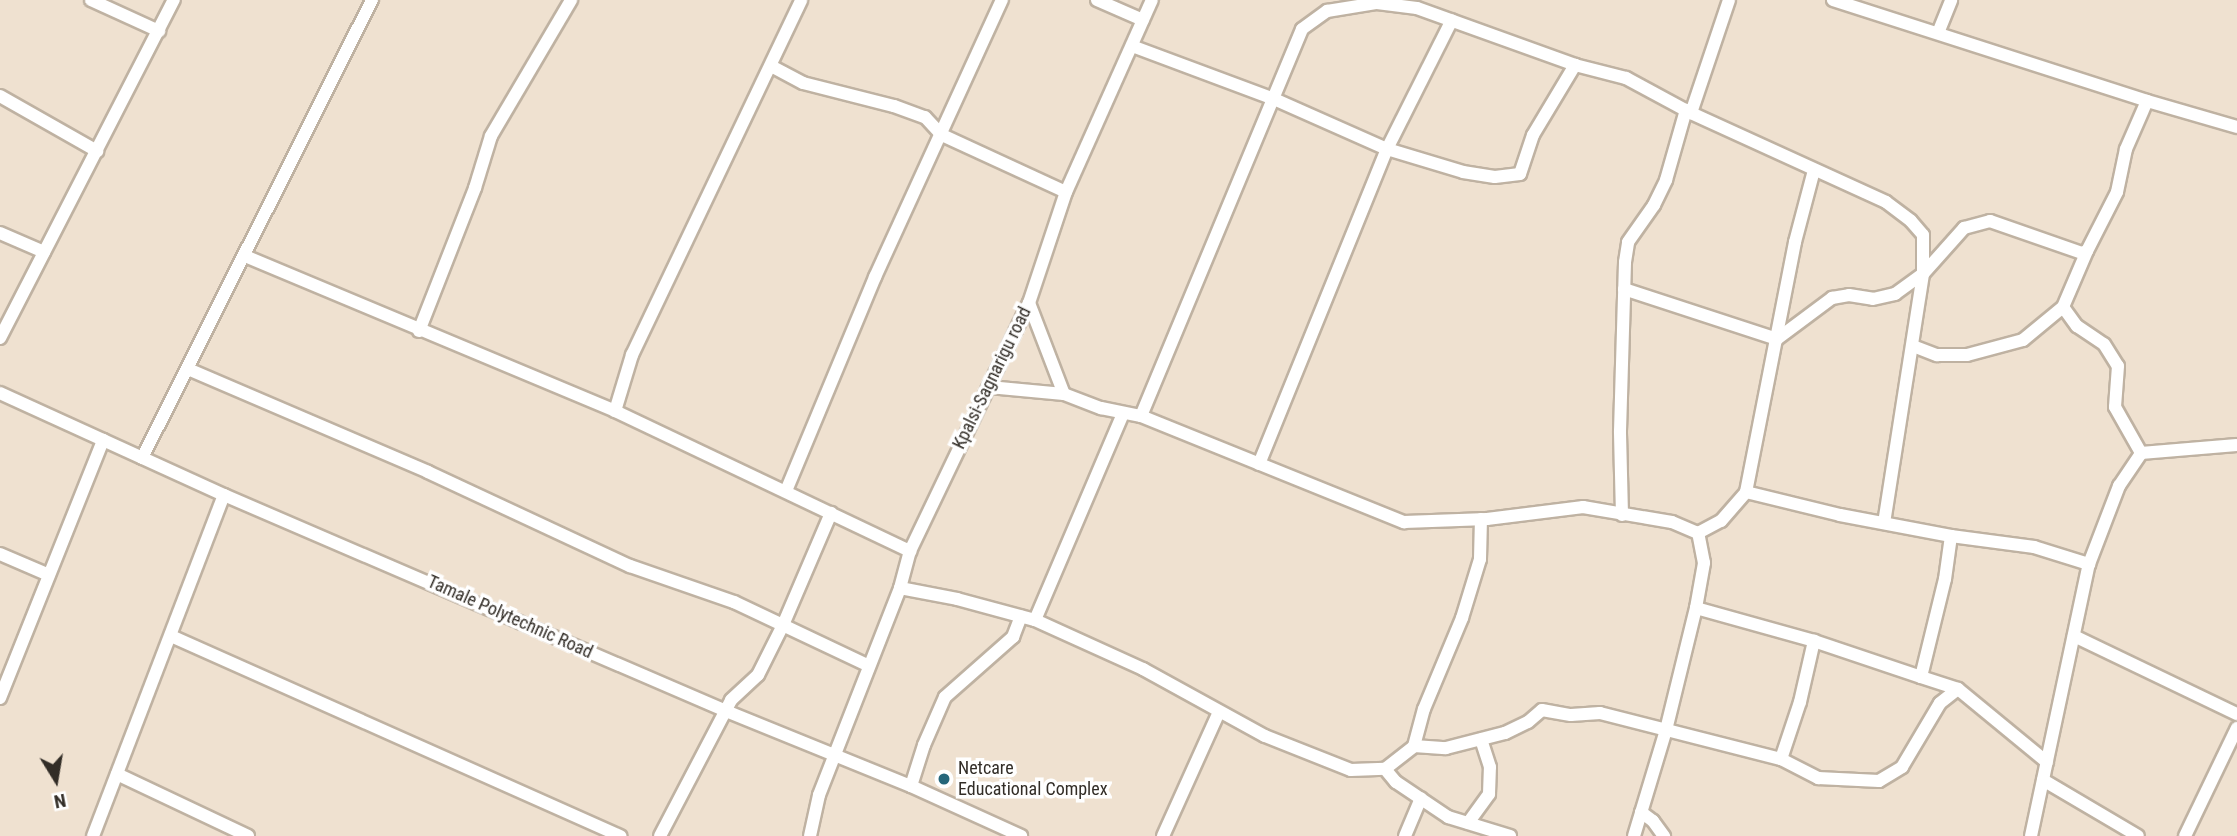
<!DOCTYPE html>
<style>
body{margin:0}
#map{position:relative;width:2237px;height:836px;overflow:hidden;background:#efe1d0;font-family:"Roboto Condensed",sans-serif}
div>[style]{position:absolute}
.roads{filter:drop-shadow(2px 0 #bfb2a2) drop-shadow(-2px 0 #bfb2a2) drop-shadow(0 2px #bfb2a2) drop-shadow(0 -2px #bfb2a2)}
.street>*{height:12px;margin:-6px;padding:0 6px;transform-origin:6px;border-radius:6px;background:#fff}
.dots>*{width:19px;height:19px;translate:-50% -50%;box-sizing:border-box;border:4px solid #fff;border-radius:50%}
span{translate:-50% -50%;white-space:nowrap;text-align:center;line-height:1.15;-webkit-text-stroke:7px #fff;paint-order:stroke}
.street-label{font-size:18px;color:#322d27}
.poi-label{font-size:18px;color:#322d27}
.left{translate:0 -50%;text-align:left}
.north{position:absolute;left:21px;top:745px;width:70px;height:70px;-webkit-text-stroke:5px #fff;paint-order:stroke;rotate:169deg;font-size:19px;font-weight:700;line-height:28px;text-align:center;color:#322d27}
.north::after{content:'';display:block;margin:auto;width:24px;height:32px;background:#322d27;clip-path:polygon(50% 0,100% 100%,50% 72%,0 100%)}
</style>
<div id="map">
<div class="roads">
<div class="street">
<i style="left:91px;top:0;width:75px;rotate:24.5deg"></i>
<i style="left:1097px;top:0;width:50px;rotate:23.5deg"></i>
<i style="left:1833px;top:0;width:330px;rotate:17.8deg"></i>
<i style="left:2147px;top:101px;width:94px;rotate:16.1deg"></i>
<i style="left:1938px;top:33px;width:35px;rotate:-68deg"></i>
<i style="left:1132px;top:46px;width:152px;rotate:20.5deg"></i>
<i style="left:1274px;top:99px;width:124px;rotate:23.9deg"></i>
<i style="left:1387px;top:149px;width:79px;rotate:16.8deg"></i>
<i style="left:1463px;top:172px;width:32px;rotate:9deg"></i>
<i style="left:1495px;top:177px;width:25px;rotate:-7deg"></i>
<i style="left:1520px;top:174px;width:41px;rotate:-71.6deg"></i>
<i style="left:1533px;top:135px;width:82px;rotate:-59deg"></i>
<i style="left:771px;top:66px;width:36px;rotate:28deg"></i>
<i style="left:803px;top:83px;width:94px;rotate:14.2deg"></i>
<i style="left:894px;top:106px;width:33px;rotate:20deg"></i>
<i style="left:925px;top:117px;width:25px;rotate:47deg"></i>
<i style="left:942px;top:135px;width:136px;rotate:24.7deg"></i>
<i style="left:0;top:96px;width:112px;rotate:29.6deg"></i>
<i style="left:1691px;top:113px;width:119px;rotate:-71.4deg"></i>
<i style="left:0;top:233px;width:48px;rotate:23.4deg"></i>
<i style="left:245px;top:256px;width:401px;rotate:22.7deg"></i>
<i style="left:615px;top:411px;width:327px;rotate:25.4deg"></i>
<i style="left:1624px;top:289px;width:161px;rotate:18.1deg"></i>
<i style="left:1777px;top:339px;width:69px;rotate:-36.7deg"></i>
<i style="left:1832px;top:298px;width:17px;rotate:-10deg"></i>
<i style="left:1849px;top:295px;width:24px;rotate:9deg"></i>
<i style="left:1873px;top:299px;width:23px;rotate:-13deg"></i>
<i style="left:1895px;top:294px;width:34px;rotate:-36deg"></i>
<i style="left:1923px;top:274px;width:62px;rotate:-48.3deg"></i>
<i style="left:1964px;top:228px;width:27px;rotate:-15deg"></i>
<i style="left:1990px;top:221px;width:97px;rotate:19.2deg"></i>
<i style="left:2082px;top:253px;width:5px;rotate:-22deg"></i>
<i style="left:2087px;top:251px;width:66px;rotate:-63deg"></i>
<i style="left:2117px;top:192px;width:44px;rotate:-78.2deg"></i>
<i style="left:2126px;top:149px;width:52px;rotate:-66.4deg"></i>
<i style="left:1029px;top:303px;width:97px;rotate:69deg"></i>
<i style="left:2063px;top:307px;width:24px;rotate:54deg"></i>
<i style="left:2077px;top:326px;width:32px;rotate:34deg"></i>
<i style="left:2104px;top:344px;width:26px;rotate:58deg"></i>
<i style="left:2118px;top:366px;width:41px;rotate:94.2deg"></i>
<i style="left:2115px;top:407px;width:53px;rotate:60.5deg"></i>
<i style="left:419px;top:331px;width:154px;rotate:-68.6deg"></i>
<i style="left:475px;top:188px;width:54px;rotate:-72.9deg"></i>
<i style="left:491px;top:136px;width:158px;rotate:-59.5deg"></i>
<i style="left:0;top:338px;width:380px;rotate:-62.8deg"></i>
<i style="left:1913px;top:346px;width:26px;rotate:21deg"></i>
<i style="left:1937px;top:355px;width:30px"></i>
<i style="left:1967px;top:355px;width:58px;rotate:-15deg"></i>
<i style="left:2023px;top:340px;width:52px;rotate:-39.5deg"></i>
<i style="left:2063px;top:307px;width:61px;rotate:-66.8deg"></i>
<i style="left:188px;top:369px;width:261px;rotate:23.2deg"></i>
<i style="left:428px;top:472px;width:223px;rotate:25deg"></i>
<i style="left:630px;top:566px;width:110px;rotate:19.1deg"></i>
<i style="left:734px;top:602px;width:147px;rotate:25.3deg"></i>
<i style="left:989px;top:387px;width:75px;rotate:5.3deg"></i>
<i style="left:1064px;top:394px;width:40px;rotate:21deg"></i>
<i style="left:1101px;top:408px;width:41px;rotate:11.3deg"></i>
<i style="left:1141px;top:416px;width:284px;rotate:22deg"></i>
<i style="left:1404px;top:522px;width:83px;rotate:-2.1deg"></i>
<i style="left:1487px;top:519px;width:97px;rotate:-7.1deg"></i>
<i style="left:1583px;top:507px;width:90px;rotate:9.6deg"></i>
<i style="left:1672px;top:522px;width:28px;rotate:23deg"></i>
<i style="left:0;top:393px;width:246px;rotate:24.5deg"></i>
<i style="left:224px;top:495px;width:546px;rotate:23.28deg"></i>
<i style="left:726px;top:711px;width:200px;rotate:22.1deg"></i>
<i style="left:911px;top:786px;width:121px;rotate:24.4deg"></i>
<i style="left:615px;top:411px;width:59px;rotate:-73.1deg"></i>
<i style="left:632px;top:355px;width:393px;rotate:-64.5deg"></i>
<i style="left:1141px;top:416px;width:419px;rotate:-67.4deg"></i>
<i style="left:1302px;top:29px;width:31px;rotate:-36deg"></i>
<i style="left:1327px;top:11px;width:51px;rotate:-9.1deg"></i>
<i style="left:1377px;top:3px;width:40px;rotate:7.1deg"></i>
<i style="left:1417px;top:8px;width:168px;rotate:19.8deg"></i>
<i style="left:1575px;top:65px;width:53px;rotate:14.3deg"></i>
<i style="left:1626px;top:78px;width:74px;rotate:28.3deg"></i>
<i style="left:1691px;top:113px;width:214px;rotate:24.5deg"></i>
<i style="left:1886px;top:202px;width:31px;rotate:37deg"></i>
<i style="left:1911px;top:221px;width:18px;rotate:49deg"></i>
<i style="left:1923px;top:235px;width:39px;rotate:90deg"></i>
<i style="left:1923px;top:274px;width:252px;rotate:98.9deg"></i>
<i style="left:142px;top:458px;width:513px;rotate:-63.33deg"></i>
<i style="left:1259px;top:464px;width:340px;rotate:-67.9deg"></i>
<i style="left:1387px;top:149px;width:144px;rotate:-63.3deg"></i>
<i style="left:786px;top:491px;width:232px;rotate:-67.4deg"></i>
<i style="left:875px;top:277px;width:305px;rotate:-65.4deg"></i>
<i style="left:1746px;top:492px;width:97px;rotate:13.7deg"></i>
<i style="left:1840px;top:515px;width:113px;rotate:10.7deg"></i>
<i style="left:1951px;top:536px;width:84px;rotate:7.5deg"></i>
<i style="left:2034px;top:547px;width:58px;rotate:17.2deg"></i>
<i style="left:1622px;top:515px;width:84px;rotate:-91.4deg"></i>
<i style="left:1620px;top:431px;width:169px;rotate:-88.3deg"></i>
<i style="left:1625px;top:262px;width:20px;rotate:-81deg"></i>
<i style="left:1628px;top:242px;width:45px;rotate:-54.9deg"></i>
<i style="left:1654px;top:205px;width:28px;rotate:-64deg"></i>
<i style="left:1666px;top:180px;width:73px;rotate:-74.1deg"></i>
<i style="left:1951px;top:536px;width:43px;rotate:97.9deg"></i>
<i style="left:1945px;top:579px;width:101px;rotate:103.8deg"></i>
<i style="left:1921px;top:677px;width:39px;rotate:18deg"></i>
<i style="left:1958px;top:689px;width:115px;rotate:39.4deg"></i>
<i style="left:0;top:554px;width:53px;rotate:23.2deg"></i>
<i style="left:900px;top:588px;width:58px;rotate:10.9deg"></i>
<i style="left:957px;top:599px;width:81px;rotate:15.1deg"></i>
<i style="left:1035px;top:620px;width:119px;rotate:24.4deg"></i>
<i style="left:1143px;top:669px;width:139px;rotate:28.8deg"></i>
<i style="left:1265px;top:736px;width:92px;rotate:21.6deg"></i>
<i style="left:1351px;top:770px;width:34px;rotate:-2deg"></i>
<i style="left:1385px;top:769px;width:37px;rotate:-38deg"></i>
<i style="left:1414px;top:746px;width:38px;rotate:-75deg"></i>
<i style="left:1424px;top:709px;width:99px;rotate:-67.3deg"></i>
<i style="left:1462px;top:618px;width:62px;rotate:-73deg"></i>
<i style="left:1480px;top:559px;width:40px;rotate:-88.6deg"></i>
<i style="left:1696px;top:608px;width:123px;rotate:15.6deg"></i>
<i style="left:1814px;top:641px;width:113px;rotate:18.6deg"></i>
<i style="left:1035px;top:620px;width:224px;rotate:-66.9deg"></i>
<i style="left:171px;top:636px;width:492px;rotate:24deg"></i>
<i style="left:2074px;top:636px;width:181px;rotate:25.6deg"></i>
<i style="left:0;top:698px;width:278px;rotate:-68.2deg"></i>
<i style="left:1414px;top:746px;width:32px;rotate:4deg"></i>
<i style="left:1446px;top:748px;width:61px;rotate:-14.3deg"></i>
<i style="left:1505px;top:733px;width:25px;rotate:-26deg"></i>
<i style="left:1528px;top:722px;width:18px;rotate:-41deg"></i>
<i style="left:1542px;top:710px;width:29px;rotate:10deg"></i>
<i style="left:1571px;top:715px;width:29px;rotate:-4deg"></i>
<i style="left:1600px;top:713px;width:187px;rotate:14.3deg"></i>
<i style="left:1781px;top:759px;width:42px;rotate:27.2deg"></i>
<i style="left:1818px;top:778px;width:61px;rotate:2.8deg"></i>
<i style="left:1879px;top:781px;width:27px;rotate:-31deg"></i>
<i style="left:1902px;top:767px;width:74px;rotate:-59.3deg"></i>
<i style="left:1940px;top:703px;width:23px;rotate:-38deg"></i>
<i style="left:1781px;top:759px;width:60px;rotate:-71.6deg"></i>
<i style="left:1800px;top:702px;width:63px;rotate:-77.1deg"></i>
<i style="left:1385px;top:769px;width:17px;rotate:50deg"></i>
<i style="left:1396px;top:782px;width:63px;rotate:33.9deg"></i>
<i style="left:1448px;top:817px;width:65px;rotate:17deg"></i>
<i style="left:117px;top:774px;width:145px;rotate:25.3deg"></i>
<i style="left:2043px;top:780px;width:110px;rotate:30.5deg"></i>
<i style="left:911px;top:786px;width:43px;rotate:-72.4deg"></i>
<i style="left:924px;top:745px;width:52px;rotate:-66.4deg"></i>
<i style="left:945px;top:697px;width:91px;rotate:-41.4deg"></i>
<i style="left:1013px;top:637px;width:22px;rotate:-69deg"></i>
<i style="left:1641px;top:812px;width:15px;rotate:37deg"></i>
<i style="left:1653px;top:821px;width:19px;rotate:54deg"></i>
<i style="left:1468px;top:823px;width:36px;rotate:-54deg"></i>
<i style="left:1489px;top:794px;width:27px;rotate:-88deg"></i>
<i style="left:1490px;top:767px;width:29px;rotate:-108deg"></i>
<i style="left:93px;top:836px;width:365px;rotate:-69deg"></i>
<i style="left:660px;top:836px;width:153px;rotate:-62.4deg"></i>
<i style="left:731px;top:700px;width:37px;rotate:-43deg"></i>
<i style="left:758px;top:675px;width:56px;rotate:-63.4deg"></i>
<i style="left:783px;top:625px;width:122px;rotate:-66.8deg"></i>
<i style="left:810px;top:836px;width:42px;rotate:-77.6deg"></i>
<i style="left:819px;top:795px;width:222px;rotate:-68.6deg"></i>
<i style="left:900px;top:588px;width:38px;rotate:-75deg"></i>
<i style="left:910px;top:551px;width:275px;rotate:-64.4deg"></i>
<i style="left:1029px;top:303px;width:117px;rotate:-71.6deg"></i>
<i style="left:1066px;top:192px;width:210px;rotate:-65.9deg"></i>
<i style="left:1163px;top:836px;width:136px;rotate:-65.7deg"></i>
<i style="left:1405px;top:836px;width:41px;rotate:-67.2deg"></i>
<i style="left:1634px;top:836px;width:111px;rotate:-73.2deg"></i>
<i style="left:1666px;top:730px;width:126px;rotate:-76.2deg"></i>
<i style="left:1696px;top:608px;width:46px;rotate:-79.9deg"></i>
<i style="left:1704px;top:563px;width:31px;rotate:-101deg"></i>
<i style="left:1698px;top:533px;width:26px;rotate:-28deg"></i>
<i style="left:1721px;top:521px;width:38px;rotate:-49deg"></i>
<i style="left:1746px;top:492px;width:255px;rotate:-78.9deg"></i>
<i style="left:1795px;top:242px;width:74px;rotate:-75.2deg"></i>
<i style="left:2031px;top:836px;width:278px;rotate:-78deg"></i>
<i style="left:2089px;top:564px;width:84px;rotate:-69deg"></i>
<i style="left:2119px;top:486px;width:40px;rotate:-56deg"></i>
<i style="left:2141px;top:453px;width:96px;rotate:-4.8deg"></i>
<i style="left:2185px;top:836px;width:120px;rotate:-64.3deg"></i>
</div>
</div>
<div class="dots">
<i style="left:944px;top:779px;background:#25667a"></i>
</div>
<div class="street-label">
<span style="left:992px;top:378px;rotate:-64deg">Kpalsi-Sagnarigu road</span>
<span style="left:510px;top:617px;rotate:24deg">Tamale Polytechnic Road</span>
</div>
<div class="poi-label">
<span class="left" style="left:958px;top:779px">Netcare<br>Educational Complex</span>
</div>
<div class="north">N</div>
</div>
